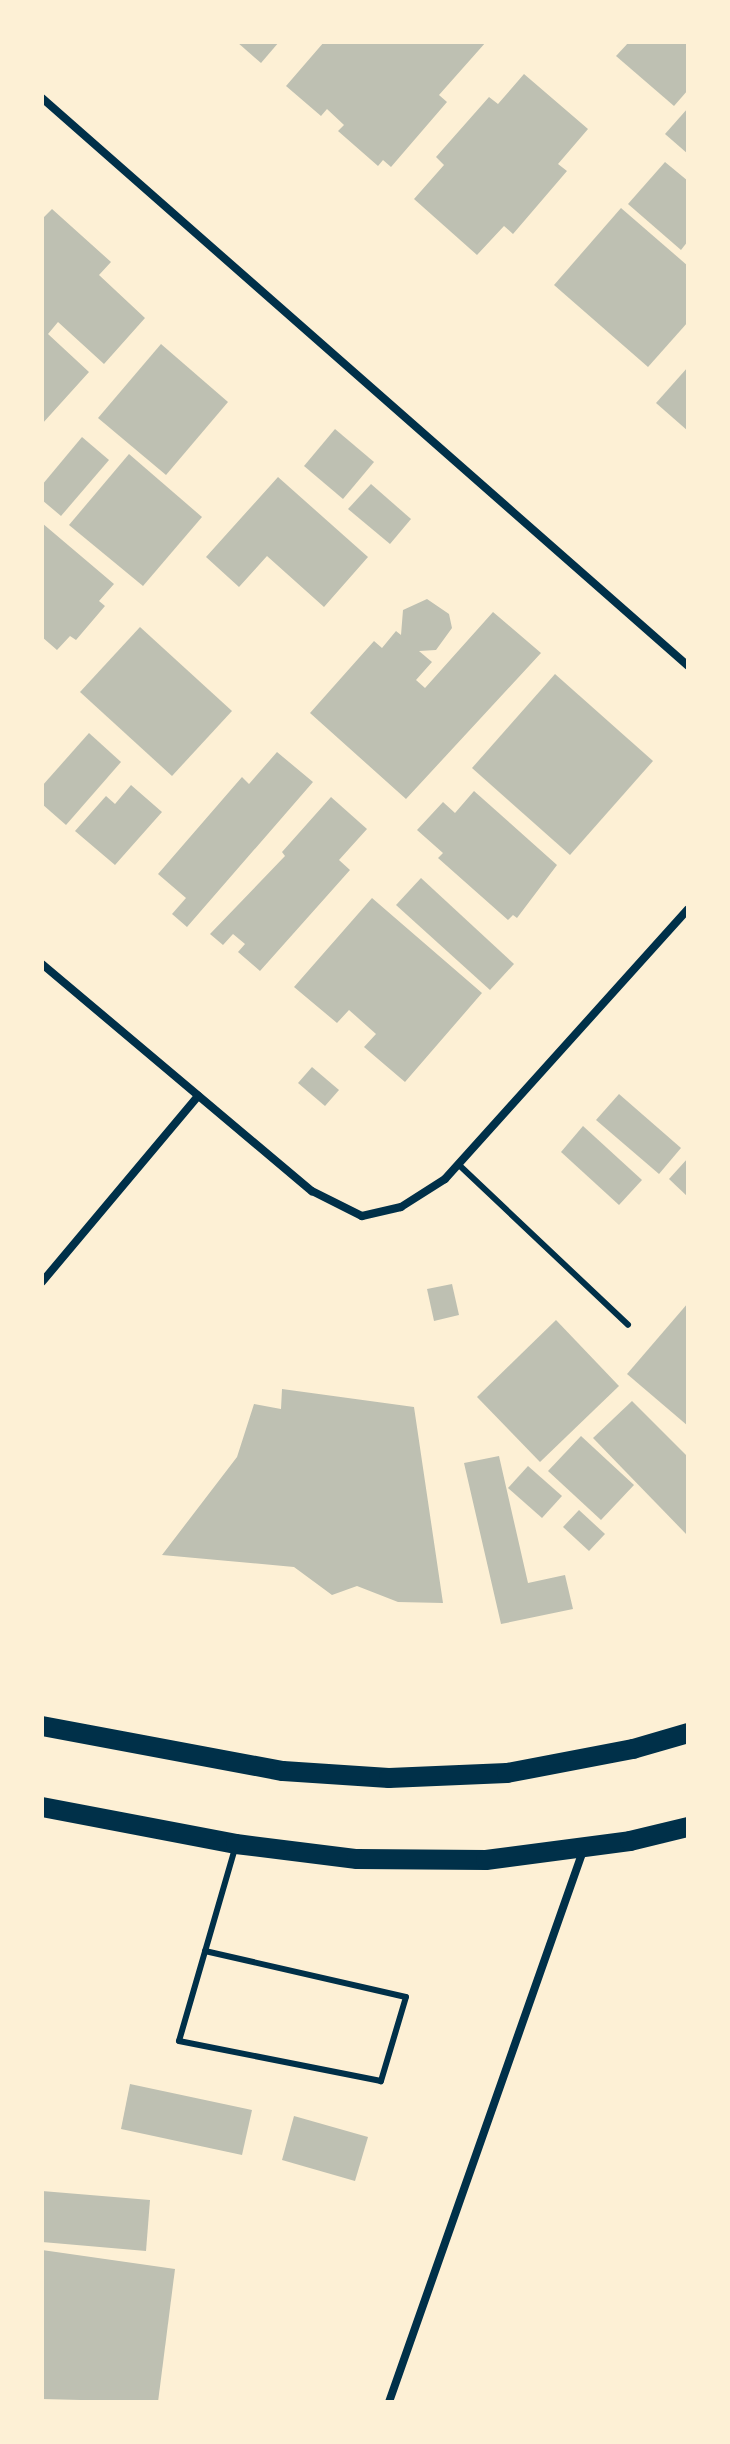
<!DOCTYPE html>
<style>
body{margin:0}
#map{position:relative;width:730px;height:2444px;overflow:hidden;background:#fdf0d5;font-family:Cabin,sans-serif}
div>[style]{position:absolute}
.building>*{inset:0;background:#bec0b2}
.service>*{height:6px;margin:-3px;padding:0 3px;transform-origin:3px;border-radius:3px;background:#003049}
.minor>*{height:8px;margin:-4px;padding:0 4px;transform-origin:4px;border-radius:4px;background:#003049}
.primary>*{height:20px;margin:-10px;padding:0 10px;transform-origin:10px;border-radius:10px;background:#003049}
span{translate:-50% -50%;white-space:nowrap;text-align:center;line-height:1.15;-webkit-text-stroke:6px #fdf0d5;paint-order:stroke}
.frame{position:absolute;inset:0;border:44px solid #fdf0d5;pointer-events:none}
</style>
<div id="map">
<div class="building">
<i style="clip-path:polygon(237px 42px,279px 42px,261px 63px)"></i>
<i style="clip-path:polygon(324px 42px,486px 42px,439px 95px,447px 102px,391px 167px,383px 160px,378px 166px,338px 131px,344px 125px,327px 109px,321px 116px,286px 86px)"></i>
<i style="clip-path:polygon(629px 42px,688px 42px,688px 90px,674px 106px,616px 56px)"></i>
<i style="clip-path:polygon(524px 74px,588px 129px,558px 164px,567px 171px,513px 234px,504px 226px,477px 255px,414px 199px,444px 165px,436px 157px,489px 97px,498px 104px)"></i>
<i style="clip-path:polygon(688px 108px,688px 154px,665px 134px)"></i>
<i style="clip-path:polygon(665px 162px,688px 181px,688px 241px,681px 250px,628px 204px)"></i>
<i style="clip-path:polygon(621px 208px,688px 266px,688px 322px,648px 367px,554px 285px)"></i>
<i style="clip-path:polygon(52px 209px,111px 262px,99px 275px,145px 318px,104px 364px,58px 322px,48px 334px,89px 372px,42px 424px,42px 219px)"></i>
<i style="clip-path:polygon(161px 344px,228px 402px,166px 475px,98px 418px)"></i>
<i style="clip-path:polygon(688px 367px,688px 431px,656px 403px)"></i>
<i style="clip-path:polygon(335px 429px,374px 462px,343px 499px,304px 466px)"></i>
<i style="clip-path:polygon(82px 437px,109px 460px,61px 516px,42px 500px,42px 485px)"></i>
<i style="clip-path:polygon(129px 454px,202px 517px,143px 586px,69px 525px)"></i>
<i style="clip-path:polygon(278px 477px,368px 557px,324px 607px,267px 556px,239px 587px,206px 557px)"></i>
<i style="clip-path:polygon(371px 484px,411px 519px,390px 544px,348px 509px)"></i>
<i style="clip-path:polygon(42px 523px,114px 584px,99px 601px,105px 606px,76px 640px,70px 636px,57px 650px,42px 637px)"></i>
<i style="clip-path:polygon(427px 599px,449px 614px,452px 628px,436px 650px,419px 651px,432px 662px,416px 680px,425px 688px,493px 612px,541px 653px,406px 799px,310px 713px,374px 641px,382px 648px,396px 631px,401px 635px,403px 610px)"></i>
<i style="clip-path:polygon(140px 627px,232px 711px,172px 776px,80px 692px)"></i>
<i style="clip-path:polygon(555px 674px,653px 761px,570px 855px,472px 768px)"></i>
<i style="clip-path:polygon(89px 733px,121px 762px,66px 825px,42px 804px,42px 786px)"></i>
<i style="clip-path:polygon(277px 752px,313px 782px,187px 927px,172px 914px,186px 898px,158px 874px,242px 777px,249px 784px)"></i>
<i style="clip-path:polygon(131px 785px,162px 812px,115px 865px,75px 831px,106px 796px,115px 804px)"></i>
<i style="clip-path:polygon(474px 791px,557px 865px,517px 918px,513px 915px,508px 920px,438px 858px,443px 853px,417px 830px,443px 802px,455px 813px)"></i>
<i style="clip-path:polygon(331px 797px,367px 829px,339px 860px,350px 870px,260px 971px,238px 952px,245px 944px,233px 934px,223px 945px,210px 934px,285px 856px,282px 852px)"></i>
<i style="clip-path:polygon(421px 878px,514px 964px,490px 990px,396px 905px)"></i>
<i style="clip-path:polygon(372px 898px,482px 993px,405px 1082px,364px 1047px,376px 1034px,349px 1010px,337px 1023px,294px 987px)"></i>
<i style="clip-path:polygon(312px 1067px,339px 1090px,325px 1106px,298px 1083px)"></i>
<i style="clip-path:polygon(619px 1094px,681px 1148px,659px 1174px,596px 1120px)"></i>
<i style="clip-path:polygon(583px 1126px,642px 1180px,619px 1205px,561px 1152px)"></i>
<i style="clip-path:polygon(688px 1158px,688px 1197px,669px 1179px)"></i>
<i style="clip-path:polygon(452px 1284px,459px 1315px,434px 1321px,427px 1289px)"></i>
<i style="clip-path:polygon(688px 1303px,688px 1426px,627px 1374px)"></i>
<i style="clip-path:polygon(556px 1320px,619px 1386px,540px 1462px,477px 1397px)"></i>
<i style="clip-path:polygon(282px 1389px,414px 1407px,443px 1603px,398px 1602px,357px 1586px,332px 1595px,294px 1567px,162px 1555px,237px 1457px,254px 1404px,281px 1409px)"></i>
<i style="clip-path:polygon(632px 1401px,688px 1457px,688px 1536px,593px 1438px)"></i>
<i style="clip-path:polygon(581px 1436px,634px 1485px,601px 1520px,548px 1471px)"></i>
<i style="clip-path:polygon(499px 1456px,528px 1583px,565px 1575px,573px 1609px,501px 1624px,464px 1463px)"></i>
<i style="clip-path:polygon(528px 1466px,562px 1496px,542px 1518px,508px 1488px)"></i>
<i style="clip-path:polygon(579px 1510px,605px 1534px,589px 1551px,563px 1527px)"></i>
<i style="clip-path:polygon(130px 2084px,252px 2110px,242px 2155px,121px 2129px)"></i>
<i style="clip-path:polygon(294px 2116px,368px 2137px,355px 2181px,282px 2160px)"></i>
<i style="clip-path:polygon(42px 2191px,150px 2200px,146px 2251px,42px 2242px)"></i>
<i style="clip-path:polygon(42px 2250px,175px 2269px,158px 2402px,42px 2399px)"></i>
</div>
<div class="service">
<i style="left:458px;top:1164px;width:234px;rotate:43.4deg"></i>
<i style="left:205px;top:1951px;width:206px;rotate:12.9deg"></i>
<i style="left:406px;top:1997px;width:88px;rotate:106.6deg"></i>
<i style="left:381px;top:2081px;width:206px;rotate:-168.8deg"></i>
<i style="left:179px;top:2041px;width:201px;rotate:-73.8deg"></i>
</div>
<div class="minor">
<i style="left:42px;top:98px;width:860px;rotate:41.32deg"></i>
<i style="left:42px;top:964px;width:353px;rotate:40.1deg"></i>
<i style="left:312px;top:1191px;width:56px;rotate:26.6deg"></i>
<i style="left:362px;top:1216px;width:40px;rotate:-13deg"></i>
<i style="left:401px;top:1207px;width:52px;rotate:-32.5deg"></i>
<i style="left:445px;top:1179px;width:363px;rotate:-48deg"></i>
<i style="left:42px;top:1282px;width:243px;rotate:-50deg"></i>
<i style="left:389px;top:2402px;width:587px;rotate:-70.61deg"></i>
</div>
<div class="primary">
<i style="left:42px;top:1726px;width:245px;rotate:10.6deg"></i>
<i style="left:283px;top:1771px;width:106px;rotate:3.8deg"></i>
<i style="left:389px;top:1778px;width:118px;rotate:-2.4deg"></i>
<i style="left:507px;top:1773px;width:128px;rotate:-10.8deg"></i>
<i style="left:633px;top:1749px;width:57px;rotate:-16.2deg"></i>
<i style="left:42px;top:1807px;width:197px;rotate:10.8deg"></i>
<i style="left:236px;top:1844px;width:122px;rotate:7.1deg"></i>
<i style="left:357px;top:1859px;width:129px;rotate:0.4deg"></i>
<i style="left:486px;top:1860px;width:145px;rotate:-7.5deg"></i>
<i style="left:630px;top:1841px;width:60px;rotate:-13.6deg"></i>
</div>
<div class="frame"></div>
</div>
